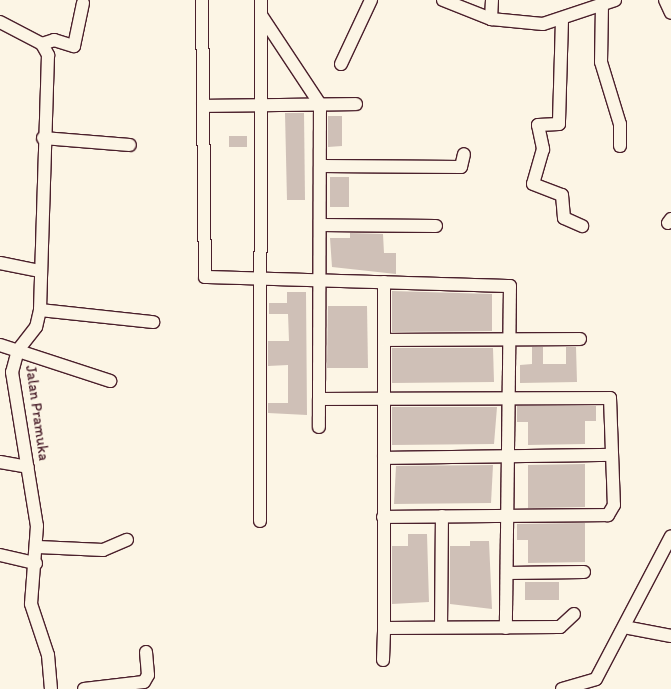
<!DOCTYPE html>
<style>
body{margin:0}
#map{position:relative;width:671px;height:689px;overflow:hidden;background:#fcf5e5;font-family:Itim,sans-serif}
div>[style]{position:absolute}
.building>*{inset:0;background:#cfc0b7}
.roads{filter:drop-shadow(1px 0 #4a1f2b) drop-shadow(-1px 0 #4a1f2b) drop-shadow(0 1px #4a1f2b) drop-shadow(0 -1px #4a1f2b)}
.minor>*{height:12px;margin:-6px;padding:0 6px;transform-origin:6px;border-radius:6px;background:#fcf5e5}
span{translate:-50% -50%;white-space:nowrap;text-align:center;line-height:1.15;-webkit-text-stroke:4px #fcf5e5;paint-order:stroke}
.street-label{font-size:15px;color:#4a1f2b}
</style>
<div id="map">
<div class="building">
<i style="clip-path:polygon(285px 113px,304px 113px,305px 200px,287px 200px)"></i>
<i style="clip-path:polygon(328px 116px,342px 116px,342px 146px,328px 147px)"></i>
<i style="clip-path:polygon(229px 136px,247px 136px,247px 147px,229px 147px)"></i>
<i style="clip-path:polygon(330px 177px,349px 177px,349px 207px,330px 207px)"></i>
<i style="clip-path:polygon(350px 233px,383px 234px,384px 253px,396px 253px,396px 274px,332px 267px,330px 238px,350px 238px)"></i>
<i style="clip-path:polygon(392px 291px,492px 294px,492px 331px,392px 332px)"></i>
<i style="clip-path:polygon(287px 292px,306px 292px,307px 415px,268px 413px,268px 403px,288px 403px,288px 365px,268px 366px,268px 341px,289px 341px,288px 314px,269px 314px,269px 303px,287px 303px)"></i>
<i style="clip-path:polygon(328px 306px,367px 306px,368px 368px,327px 368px)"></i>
<i style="clip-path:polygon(532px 347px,543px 347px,543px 364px,566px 364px,566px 347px,576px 347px,577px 382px,520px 383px,520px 365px,532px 364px)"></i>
<i style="clip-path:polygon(392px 348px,493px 348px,494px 382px,392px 383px)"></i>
<i style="clip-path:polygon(517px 406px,596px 406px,596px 421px,585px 421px,585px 444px,528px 445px,528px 422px,517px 422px)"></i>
<i style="clip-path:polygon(392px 407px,497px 407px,494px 444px,392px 445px)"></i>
<i style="clip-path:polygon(585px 464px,585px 507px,528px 508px,528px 465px)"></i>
<i style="clip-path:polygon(493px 465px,491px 503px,394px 504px,396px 466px)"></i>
<i style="clip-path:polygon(585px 523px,585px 562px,528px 563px,528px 540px,517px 540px,517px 524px)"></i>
<i style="clip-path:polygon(408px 534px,427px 534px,429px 602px,392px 604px,392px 546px,408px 546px)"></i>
<i style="clip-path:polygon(470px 541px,489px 541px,492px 609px,450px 604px,450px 546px,470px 546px)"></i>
<i style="clip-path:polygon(525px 582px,559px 582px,559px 600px,525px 600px)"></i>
</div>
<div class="roads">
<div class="minor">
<i style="left:202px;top:0;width:277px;rotate:89.4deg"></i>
<i style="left:205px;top:277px;width:305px;rotate:1.7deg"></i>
<i style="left:510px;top:286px;width:342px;rotate:90.7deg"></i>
<i style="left:443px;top:0;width:52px;rotate:21.6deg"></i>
<i style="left:491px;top:19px;width:52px;rotate:5.5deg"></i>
<i style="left:543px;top:24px;width:76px;rotate:-18.4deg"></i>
<i style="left:665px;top:0;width:14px;rotate:65deg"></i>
<i style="left:602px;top:5px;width:57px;rotate:91deg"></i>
<i style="left:601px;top:62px;width:65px;rotate:73deg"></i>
<i style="left:620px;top:124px;width:22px;rotate:90deg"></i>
<i style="left:261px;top:15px;width:107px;rotate:56.5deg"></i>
<i style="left:320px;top:104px;width:323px;rotate:90.2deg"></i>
<i style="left:491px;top:19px;width:19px;rotate:-87deg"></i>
<i style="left:562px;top:20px;width:104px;rotate:91.7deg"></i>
<i style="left:559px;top:124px;width:21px;rotate:177deg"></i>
<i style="left:538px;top:125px;width:25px;rotate:78deg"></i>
<i style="left:543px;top:149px;width:36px;rotate:106deg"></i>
<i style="left:533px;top:184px;width:31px;rotate:21deg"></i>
<i style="left:562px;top:195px;width:23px;rotate:85deg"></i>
<i style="left:564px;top:218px;width:20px;rotate:24deg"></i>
<i style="left:0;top:22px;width:47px;rotate:27.6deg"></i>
<i style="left:42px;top:44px;width:13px;rotate:61deg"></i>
<i style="left:48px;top:55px;width:255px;rotate:91.8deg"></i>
<i style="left:40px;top:310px;width:17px;rotate:103deg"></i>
<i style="left:36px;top:327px;width:29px;rotate:128deg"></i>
<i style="left:18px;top:350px;width:23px;rotate:105deg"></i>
<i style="left:12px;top:372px;width:156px;rotate:80.8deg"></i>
<i style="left:37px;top:526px;width:78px;rotate:94.4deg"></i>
<i style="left:31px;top:604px;width:54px;rotate:71.6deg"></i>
<i style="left:48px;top:655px;width:34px;rotate:85deg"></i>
<i style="left:42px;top:44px;width:13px;rotate:-18deg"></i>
<i style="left:54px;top:40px;width:21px;rotate:17deg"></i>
<i style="left:74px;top:46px;width:44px;rotate:-78.2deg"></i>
<i style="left:341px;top:64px;width:71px;rotate:-64.9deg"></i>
<i style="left:203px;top:106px;width:153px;rotate:-0.7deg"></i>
<i style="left:43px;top:138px;width:87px;rotate:4.6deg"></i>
<i style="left:322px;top:166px;width:139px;rotate:0.4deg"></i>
<i style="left:461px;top:167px;width:13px;rotate:-77deg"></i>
<i style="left:668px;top:223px;width:5px;rotate:-53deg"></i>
<i style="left:321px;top:225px;width:115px;rotate:0.5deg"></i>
<i style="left:0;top:263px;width:41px;rotate:11.3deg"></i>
<i style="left:384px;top:282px;width:346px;rotate:90deg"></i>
<i style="left:384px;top:628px;width:176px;rotate:-0.3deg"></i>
<i style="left:560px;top:627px;width:19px;rotate:-43deg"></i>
<i style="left:40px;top:310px;width:114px;rotate:6.1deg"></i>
<i style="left:384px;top:340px;width:196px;rotate:-0.3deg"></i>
<i style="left:0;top:345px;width:116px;rotate:18.1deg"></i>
<i style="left:320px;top:399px;width:290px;rotate:-0.2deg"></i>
<i style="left:610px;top:398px;width:107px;rotate:87.9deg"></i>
<i style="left:614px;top:505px;width:12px;rotate:121deg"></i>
<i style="left:608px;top:515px;width:225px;rotate:179.5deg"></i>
<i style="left:384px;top:458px;width:228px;rotate:-0.8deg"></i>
<i style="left:0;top:462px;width:28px;rotate:10deg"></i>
<i style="left:260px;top:521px;width:521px;rotate:-89.89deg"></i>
<i style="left:38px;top:547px;width:65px;rotate:2.6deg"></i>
<i style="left:103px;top:550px;width:26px;rotate:-23deg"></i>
<i style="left:0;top:555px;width:37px;rotate:13deg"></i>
<i style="left:507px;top:573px;width:77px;rotate:-0.7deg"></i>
<i style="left:441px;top:627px;width:111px;rotate:-89.5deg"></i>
<i style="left:624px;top:627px;width:48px;rotate:10.8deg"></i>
<i style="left:383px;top:660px;width:32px;rotate:-88deg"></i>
<i style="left:84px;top:689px;width:60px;rotate:-6.7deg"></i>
<i style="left:144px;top:682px;width:8px;rotate:-60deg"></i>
<i style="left:148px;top:675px;width:23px;rotate:-95deg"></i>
<i style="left:562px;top:689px;width:35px;rotate:-16deg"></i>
<i style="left:596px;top:679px;width:161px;rotate:-62.3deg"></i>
</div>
</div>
<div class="street-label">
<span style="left:37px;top:413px;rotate:82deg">Jalan Pramuka</span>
</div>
</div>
